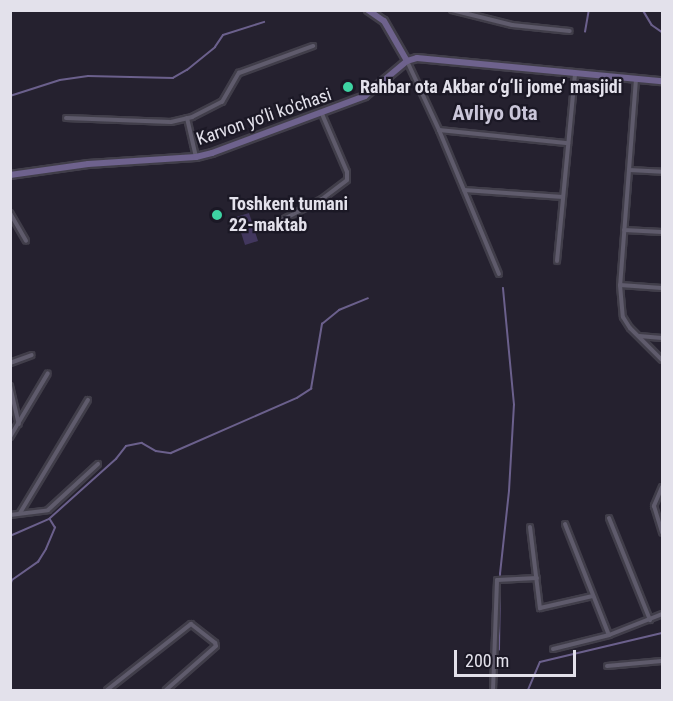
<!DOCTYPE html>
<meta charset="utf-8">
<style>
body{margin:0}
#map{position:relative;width:673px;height:701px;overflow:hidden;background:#25212f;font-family:"Roboto Condensed",sans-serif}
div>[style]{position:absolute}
.green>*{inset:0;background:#42375e}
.stream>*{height:1.5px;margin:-0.75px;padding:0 0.75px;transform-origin:0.75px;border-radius:0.75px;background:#6b608c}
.roads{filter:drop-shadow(2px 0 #413e4a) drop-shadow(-2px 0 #413e4a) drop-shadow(0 2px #413e4a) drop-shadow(0 -2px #413e4a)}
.street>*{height:4px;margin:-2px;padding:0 2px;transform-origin:2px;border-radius:2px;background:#5f5b6c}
.secondary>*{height:6px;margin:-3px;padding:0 3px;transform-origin:3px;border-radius:3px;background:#6e628d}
.dots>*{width:16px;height:16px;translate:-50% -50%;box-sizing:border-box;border:3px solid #1b1825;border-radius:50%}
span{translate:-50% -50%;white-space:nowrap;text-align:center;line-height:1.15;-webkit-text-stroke:4.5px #1b1825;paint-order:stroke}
.poi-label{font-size:18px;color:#e3e1eb;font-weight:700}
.left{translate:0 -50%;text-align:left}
.street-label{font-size:18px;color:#e3e1eb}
.quarter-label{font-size:21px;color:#cac6d9;font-weight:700}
.frame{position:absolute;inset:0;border:12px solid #e3e1eb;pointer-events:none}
.scale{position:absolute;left:454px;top:650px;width:122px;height:27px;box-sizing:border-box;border:3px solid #e3e1eb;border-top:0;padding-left:8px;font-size:18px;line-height:21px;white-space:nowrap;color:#e3e1eb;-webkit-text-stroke:4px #1b1825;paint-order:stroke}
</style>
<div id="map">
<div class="green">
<i style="clip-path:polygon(249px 213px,258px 241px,245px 245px,236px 217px)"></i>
</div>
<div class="stream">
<i style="left:643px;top:10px;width:17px;rotate:59deg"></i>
<i style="left:652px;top:25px;width:12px;rotate:35deg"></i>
<i style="left:585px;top:32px;width:22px;rotate:-80deg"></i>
<i style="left:10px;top:96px;width:52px;rotate:-17.7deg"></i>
<i style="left:60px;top:80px;width:28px;rotate:-8deg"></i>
<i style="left:88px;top:76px;width:85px;rotate:1.3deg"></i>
<i style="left:173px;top:78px;width:16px;rotate:-30deg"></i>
<i style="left:187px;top:70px;width:36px;rotate:-39deg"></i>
<i style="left:215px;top:47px;width:14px;rotate:-56deg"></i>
<i style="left:223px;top:35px;width:43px;rotate:-17.6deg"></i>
<i style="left:10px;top:536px;width:43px;rotate:-23.6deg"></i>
<i style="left:49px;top:519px;width:90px;rotate:-41.8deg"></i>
<i style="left:116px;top:459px;width:16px;rotate:-52deg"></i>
<i style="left:126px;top:446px;width:16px;rotate:-11deg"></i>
<i style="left:142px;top:443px;width:16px;rotate:30deg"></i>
<i style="left:156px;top:451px;width:15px;rotate:8deg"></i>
<i style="left:171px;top:453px;width:137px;rotate:-23.6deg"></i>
<i style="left:297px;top:398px;width:17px;rotate:-33deg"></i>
<i style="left:311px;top:389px;width:66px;rotate:-80.4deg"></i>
<i style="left:322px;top:324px;width:22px;rotate:-39deg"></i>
<i style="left:339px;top:310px;width:31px;rotate:-22deg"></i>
<i style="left:10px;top:586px;width:6px;rotate:-72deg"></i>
<i style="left:12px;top:580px;width:32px;rotate:-35deg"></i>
<i style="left:38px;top:562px;width:15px;rotate:-58deg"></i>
<i style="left:46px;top:549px;width:23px;rotate:-67deg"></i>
<i style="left:55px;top:528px;width:9px;rotate:-122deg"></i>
<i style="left:499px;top:650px;width:76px;rotate:-89.2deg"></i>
<i style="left:500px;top:574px;width:83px;rotate:-83.8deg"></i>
<i style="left:509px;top:491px;width:86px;rotate:-86.7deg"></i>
<i style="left:514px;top:405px;width:117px;rotate:-95.4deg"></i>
<i style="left:528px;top:690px;width:30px;rotate:-67deg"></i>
<i style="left:540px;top:662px;width:125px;rotate:-13.4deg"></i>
</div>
<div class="roads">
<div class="street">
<i style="left:452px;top:10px;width:62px;rotate:14deg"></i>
<i style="left:512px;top:25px;width:58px;rotate:5.9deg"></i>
<i style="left:407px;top:61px;width:76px;rotate:65.1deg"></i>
<i style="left:439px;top:130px;width:156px;rotate:67.4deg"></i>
<i style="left:636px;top:79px;width:207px;rotate:94.4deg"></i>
<i style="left:620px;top:285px;width:32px;rotate:85deg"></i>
<i style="left:623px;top:317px;width:13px;rotate:58deg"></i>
<i style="left:630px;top:328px;width:45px;rotate:45deg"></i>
<i style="left:66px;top:118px;width:105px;rotate:2.2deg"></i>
<i style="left:171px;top:122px;width:22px;rotate:-13deg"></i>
<i style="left:192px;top:117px;width:34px;rotate:-27deg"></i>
<i style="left:222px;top:102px;width:34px;rotate:-60deg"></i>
<i style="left:239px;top:73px;width:79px;rotate:-20deg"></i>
<i style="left:187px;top:118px;width:40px;rotate:77deg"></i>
<i style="left:439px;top:130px;width:130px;rotate:5.8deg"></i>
<i style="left:629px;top:170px;width:33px;rotate:3deg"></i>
<i style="left:464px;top:190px;width:99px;rotate:4deg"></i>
<i style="left:10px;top:213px;width:32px;rotate:60deg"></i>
<i style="left:265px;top:229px;width:64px;rotate:-27.8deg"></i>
<i style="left:322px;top:199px;width:31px;rotate:-37deg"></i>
<i style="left:347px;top:180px;width:8px;rotate:-90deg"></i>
<i style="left:347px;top:172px;width:63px;rotate:-113.3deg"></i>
<i style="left:624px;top:230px;width:38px;rotate:3deg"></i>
<i style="left:557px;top:261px;width:189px;rotate:-84.5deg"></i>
<i style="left:620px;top:285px;width:42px;rotate:4.1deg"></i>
<i style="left:639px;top:336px;width:23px;rotate:5deg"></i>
<i style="left:10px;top:363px;width:23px;rotate:-20deg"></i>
<i style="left:10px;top:386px;width:39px;rotate:77deg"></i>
<i style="left:10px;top:437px;width:74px;rotate:-59.3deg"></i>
<i style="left:662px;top:487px;width:21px;rotate:113deg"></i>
<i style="left:654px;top:506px;width:28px;rotate:73deg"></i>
<i style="left:20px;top:513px;width:132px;rotate:-59deg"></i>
<i style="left:10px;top:515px;width:38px;rotate:-7deg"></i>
<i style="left:48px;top:510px;width:68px;rotate:-42.6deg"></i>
<i style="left:609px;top:518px;width:110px;rotate:68.1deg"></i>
<i style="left:565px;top:524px;width:119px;rotate:68.4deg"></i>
<i style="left:530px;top:527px;width:82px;rotate:83deg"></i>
<i style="left:540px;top:608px;width:54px;rotate:-12.8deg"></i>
<i style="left:553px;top:649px;width:58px;rotate:-14deg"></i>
<i style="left:609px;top:635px;width:57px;rotate:-21.6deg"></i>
<i style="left:607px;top:666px;width:55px;rotate:-5.2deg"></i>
<i style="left:107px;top:690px;width:107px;rotate:-38.2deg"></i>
<i style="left:191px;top:624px;width:31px;rotate:38deg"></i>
<i style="left:215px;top:643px;width:3px;rotate:72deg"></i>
<i style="left:216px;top:646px;width:67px;rotate:138.7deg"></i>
<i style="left:493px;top:690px;width:110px;rotate:-87.9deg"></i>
<i style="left:497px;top:580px;width:40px;rotate:-2.9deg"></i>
</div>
<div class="secondary">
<i style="left:368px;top:10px;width:19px;rotate:35deg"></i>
<i style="left:384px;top:21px;width:46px;rotate:60.1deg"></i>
<i style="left:10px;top:175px;width:79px;rotate:-8deg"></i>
<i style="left:88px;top:164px;width:108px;rotate:-3.7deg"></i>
<i style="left:196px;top:157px;width:16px;rotate:-14deg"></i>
<i style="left:212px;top:153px;width:163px;rotate:-20.4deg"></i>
<i style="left:365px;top:96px;width:55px;rotate:-39.8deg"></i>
<i style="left:407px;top:61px;width:10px;rotate:-17deg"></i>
<i style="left:417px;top:58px;width:246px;rotate:5.4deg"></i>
</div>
</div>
<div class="dots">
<i style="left:348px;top:87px;background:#3ed4a3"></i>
<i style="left:217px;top:215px;background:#3ed4a3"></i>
</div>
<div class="poi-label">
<span class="left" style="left:360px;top:87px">Rahbar ota Akbar o‘g‘li jome’ masjidi</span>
<span class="left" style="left:229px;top:215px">Toshkent tumani<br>22-maktab</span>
</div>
<div class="street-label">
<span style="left:264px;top:117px;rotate:-19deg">Karvon yo‘li ko'chasi</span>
</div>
<div class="quarter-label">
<span style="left:495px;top:113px">Avliyo Ota</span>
</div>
<div class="frame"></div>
<div class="scale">200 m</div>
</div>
